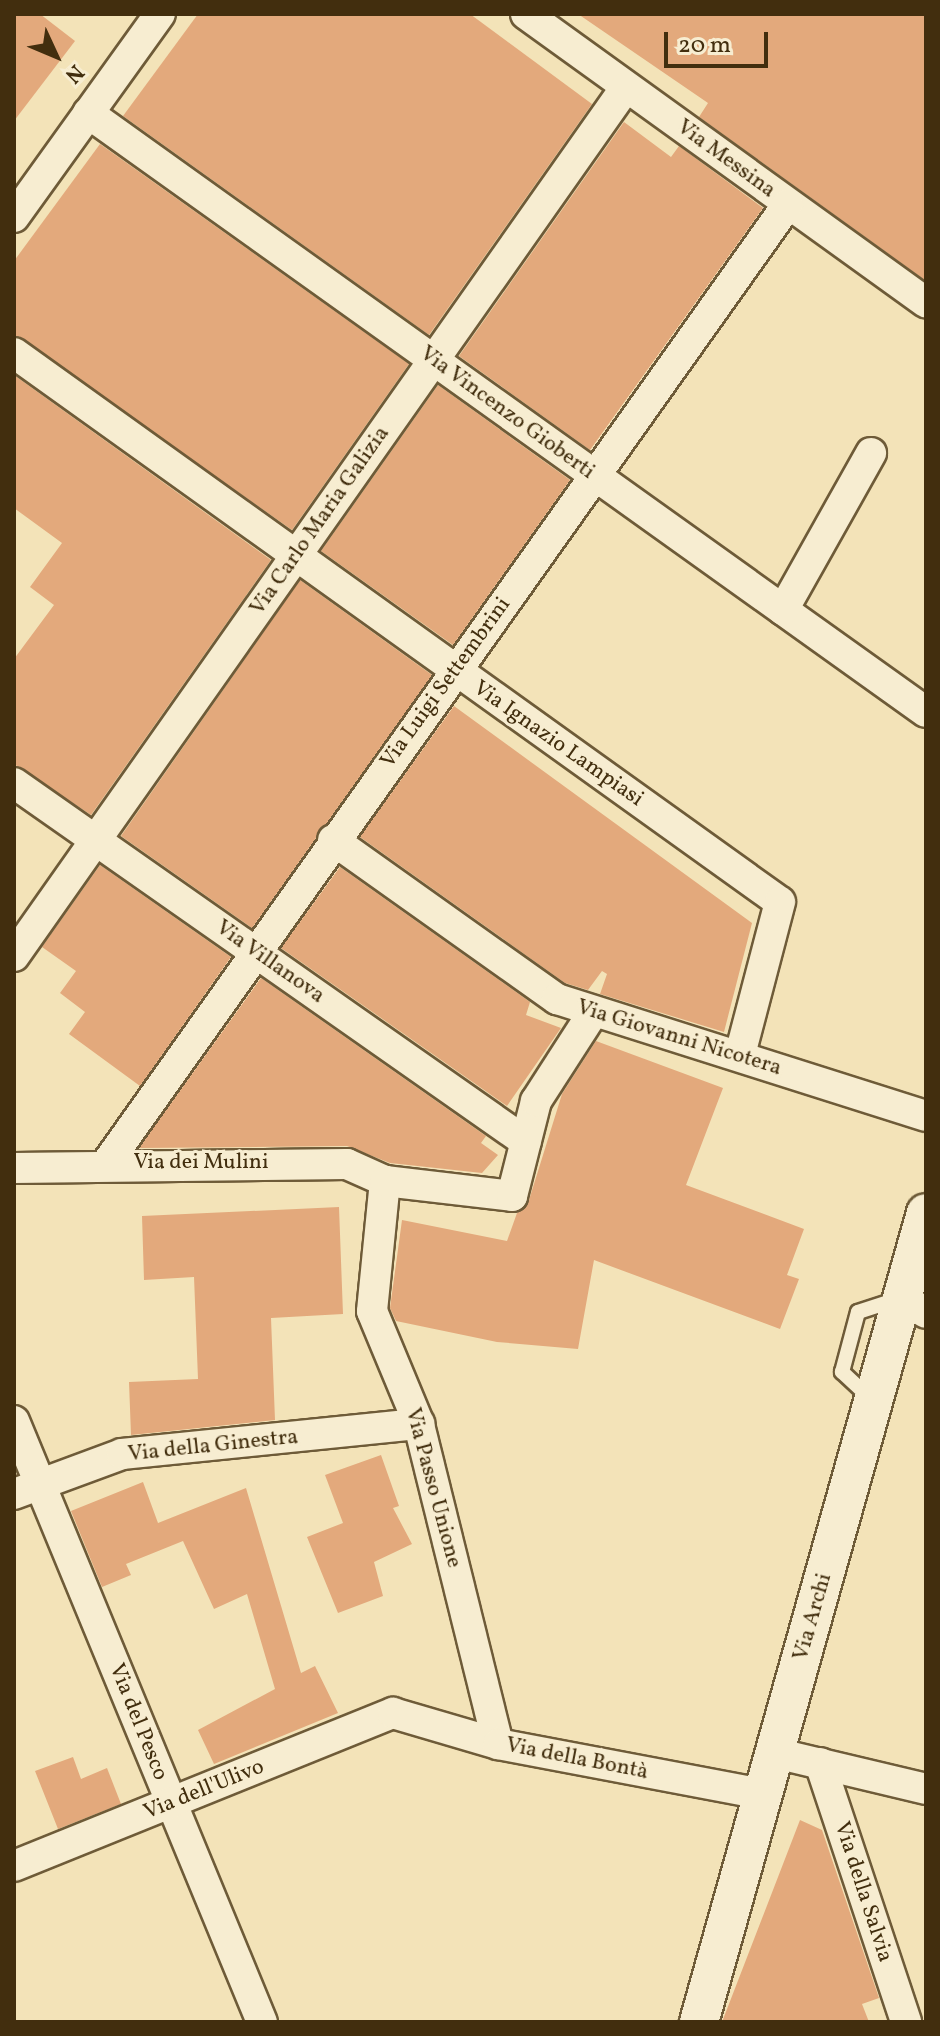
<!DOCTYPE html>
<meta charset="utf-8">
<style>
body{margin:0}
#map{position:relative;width:940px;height:2036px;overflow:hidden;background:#f3e3b8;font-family:Vollkorn,serif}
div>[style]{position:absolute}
.building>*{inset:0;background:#e3a97c}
.roads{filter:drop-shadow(2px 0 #6e5b38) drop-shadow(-2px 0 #6e5b38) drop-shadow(0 2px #6e5b38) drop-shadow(0 -2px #6e5b38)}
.service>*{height:14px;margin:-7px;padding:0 7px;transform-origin:7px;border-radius:7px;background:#f7edd1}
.minor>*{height:30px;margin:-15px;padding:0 15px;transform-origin:15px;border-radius:15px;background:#f7edd1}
.tertiary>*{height:38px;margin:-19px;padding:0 19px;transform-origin:19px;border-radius:19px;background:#f7edd1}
span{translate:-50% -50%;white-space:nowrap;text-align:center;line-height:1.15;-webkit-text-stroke:6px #f7edd1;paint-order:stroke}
.street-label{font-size:22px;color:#422e0e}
.frame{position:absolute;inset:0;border:16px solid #422e0e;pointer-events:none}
.north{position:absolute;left:16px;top:16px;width:80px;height:80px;-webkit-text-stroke:6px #f7edd1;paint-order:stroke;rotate:134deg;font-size:22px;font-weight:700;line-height:32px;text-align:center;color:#422e0e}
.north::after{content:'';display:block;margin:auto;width:28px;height:36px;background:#422e0e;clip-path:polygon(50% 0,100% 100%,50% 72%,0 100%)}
.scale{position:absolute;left:664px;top:32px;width:104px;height:36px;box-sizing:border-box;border:4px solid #422e0e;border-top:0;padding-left:10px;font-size:24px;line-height:28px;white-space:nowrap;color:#422e0e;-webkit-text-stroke:6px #f7edd1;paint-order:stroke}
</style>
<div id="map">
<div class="building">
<i style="clip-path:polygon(14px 14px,40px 14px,75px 41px,14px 121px)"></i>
<i style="clip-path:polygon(198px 14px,470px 14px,592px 104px,429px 335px,123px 116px)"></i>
<i style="clip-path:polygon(578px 14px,926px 14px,926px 281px,699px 117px,708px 103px)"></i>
<i style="clip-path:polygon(624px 122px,671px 157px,679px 146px,763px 208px,590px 450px,459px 356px)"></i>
<i style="clip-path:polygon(100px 144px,409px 364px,292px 530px,14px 335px,14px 261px)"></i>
<i style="clip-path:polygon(14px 375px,271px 560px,91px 815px,14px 764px,14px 659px,54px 605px,30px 587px,62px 543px,14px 508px)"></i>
<i style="clip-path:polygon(438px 385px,570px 480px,453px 645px,321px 551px)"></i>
<i style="clip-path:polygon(300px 580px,432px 675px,252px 928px,121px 836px)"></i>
<i style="clip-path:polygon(454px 706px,752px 923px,724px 1032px,600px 994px,607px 974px,602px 971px,588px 990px,565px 983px,360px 837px)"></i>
<i style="clip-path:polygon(100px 865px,231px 957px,140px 1086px,69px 1034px,85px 1012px,60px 993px,76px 971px,42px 947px)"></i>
<i style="clip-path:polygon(340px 867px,530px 1002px,526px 1015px,561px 1028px,507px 1106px,281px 948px)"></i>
<i style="clip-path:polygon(261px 978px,486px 1136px,481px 1143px,498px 1155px,482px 1173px,390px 1163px,347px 1146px,139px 1148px)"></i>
<i style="clip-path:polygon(596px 1041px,723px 1088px,686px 1185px,804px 1229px,787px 1275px,799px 1279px,780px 1329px,594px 1260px,578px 1349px,497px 1342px,396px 1321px,390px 1308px,402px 1220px,507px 1241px,517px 1213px,529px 1200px,562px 1094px)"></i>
<i style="clip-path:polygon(339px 1207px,343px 1314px,271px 1318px,275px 1420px,131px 1435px,129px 1382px,198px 1379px,194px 1277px,144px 1280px,142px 1216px)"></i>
<i style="clip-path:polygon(381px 1455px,399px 1506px,393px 1508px,412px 1544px,374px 1562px,383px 1596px,338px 1613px,307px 1537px,343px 1523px,325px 1475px)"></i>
<i style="clip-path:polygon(143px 1482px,158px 1523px,246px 1488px,301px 1673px,315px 1666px,338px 1713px,214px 1764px,198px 1730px,275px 1689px,247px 1594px,214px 1609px,183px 1541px,126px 1564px,131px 1575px,102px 1587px,71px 1511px)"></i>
<i style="clip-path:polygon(73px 1757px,81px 1779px,107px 1768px,121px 1804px,58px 1829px,35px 1771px)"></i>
<i style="clip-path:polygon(800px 1820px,822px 1830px,879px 1998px,862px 2004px,869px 2022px,722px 2022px)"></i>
</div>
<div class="roads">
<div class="service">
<i style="left:871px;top:1399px;width:40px;rotate:-137deg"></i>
<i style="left:842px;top:1372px;width:62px;rotate:-75.1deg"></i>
<i style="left:858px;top:1312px;width:42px;rotate:-18deg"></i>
</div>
<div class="minor">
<i style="left:526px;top:14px;width:493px;rotate:35.8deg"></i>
<i style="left:88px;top:113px;width:1030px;rotate:35.56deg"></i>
<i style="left:14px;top:217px;width:250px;rotate:-54.3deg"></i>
<i style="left:14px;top:353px;width:942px;rotate:35.63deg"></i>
<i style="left:780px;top:902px;width:158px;rotate:104.7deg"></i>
<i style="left:783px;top:610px;width:180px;rotate:-60.7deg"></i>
<i style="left:14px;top:783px;width:625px;rotate:35.04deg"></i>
<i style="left:333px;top:840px;width:275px;rotate:35.4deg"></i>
<i style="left:557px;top:999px;width:387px;rotate:17.6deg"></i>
<i style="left:14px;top:956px;width:1063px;rotate:-54.84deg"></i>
<i style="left:107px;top:1163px;width:1176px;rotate:-54.62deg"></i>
<i style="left:14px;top:1168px;width:333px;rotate:-0.7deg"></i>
<i style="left:347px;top:1164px;width:42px;rotate:24.1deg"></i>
<i style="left:902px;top:1298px;width:28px;rotate:32deg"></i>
<i style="left:14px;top:1421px;width:650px;rotate:67.58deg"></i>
<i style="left:14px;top:1494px;width:115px;rotate:-20.3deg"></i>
<i style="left:122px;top:1454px;width:299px;rotate:-5.8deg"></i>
<i style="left:498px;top:1744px;width:330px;rotate:-103.9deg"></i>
<i style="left:419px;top:1424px;width:122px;rotate:-112.6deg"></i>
<i style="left:372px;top:1311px;width:131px;rotate:-84.3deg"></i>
<i style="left:385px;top:1181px;width:128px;rotate:6.7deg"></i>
<i style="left:512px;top:1196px;width:98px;rotate:-75.8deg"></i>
<i style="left:536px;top:1101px;width:103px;rotate:-57.2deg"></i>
<i style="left:775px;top:1753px;width:155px;rotate:13.4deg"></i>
<i style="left:820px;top:1763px;width:273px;rotate:71.6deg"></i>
<i style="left:14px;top:1866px;width:409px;rotate:-22deg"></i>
<i style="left:393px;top:1713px;width:109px;rotate:16.4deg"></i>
<i style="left:498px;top:1744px;width:270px;rotate:10.7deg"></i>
</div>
<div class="tertiary">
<i style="left:699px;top:2022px;width:840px;rotate:-74.33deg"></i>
</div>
</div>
<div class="street-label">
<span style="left:726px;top:159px;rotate:36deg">Via Messina</span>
<span style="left:507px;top:413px;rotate:36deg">Via Vincenzo Gioberti</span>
<span style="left:320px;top:521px;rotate:-55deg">Via Carlo Maria Galizia</span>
<span style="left:446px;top:683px;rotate:-54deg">Via Luigi Settembrini</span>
<span style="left:558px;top:744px;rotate:35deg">Via Ignazio Lampiasi</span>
<span style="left:270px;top:962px;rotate:35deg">Via Villanova</span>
<span style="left:679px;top:1038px;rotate:17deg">Via Giovanni Nicotera</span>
<span style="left:201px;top:1163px">Via dei Mulini</span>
<span style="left:213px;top:1446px;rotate:-6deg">Via della Ginestra</span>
<span style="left:433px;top:1488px;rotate:75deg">Via Passo Unione</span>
<span style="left:813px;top:1617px;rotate:-74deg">Via Archi</span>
<span style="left:138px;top:1722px;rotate:68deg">Via del Pesco</span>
<span style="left:577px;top:1759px;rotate:11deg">Via della Bontà</span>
<span style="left:204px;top:1790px;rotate:-22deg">Via dell'Ulivo</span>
<span style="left:863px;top:1892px;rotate:72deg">Via della Salvia</span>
</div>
<div class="frame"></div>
<div class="north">N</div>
<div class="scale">20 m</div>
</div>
